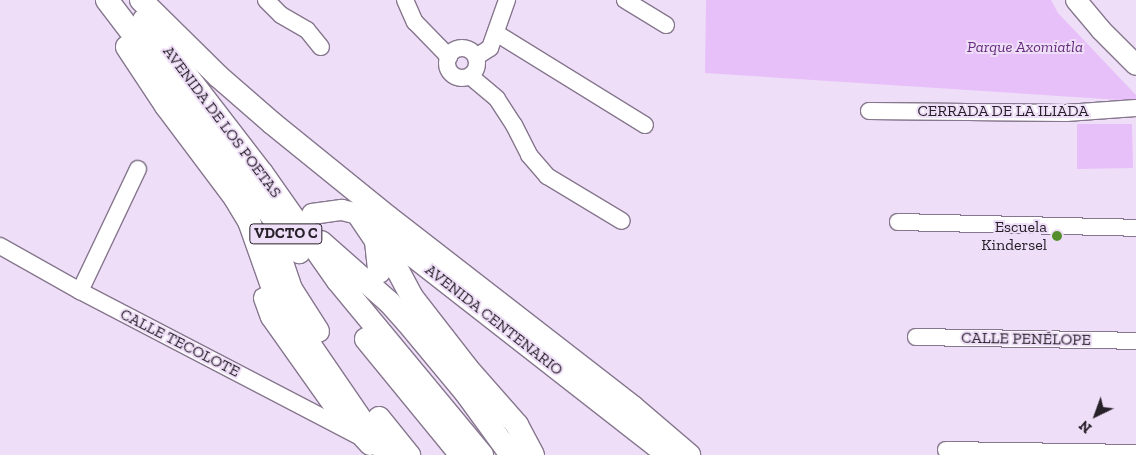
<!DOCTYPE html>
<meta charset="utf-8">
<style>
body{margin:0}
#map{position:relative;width:1136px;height:455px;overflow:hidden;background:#efdef7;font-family:"Zilla Slab",serif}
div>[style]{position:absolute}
.green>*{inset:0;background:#e7c0fa}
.roads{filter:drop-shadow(1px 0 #86778e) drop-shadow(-1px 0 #86778e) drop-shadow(0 1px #86778e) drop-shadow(0 -1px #86778e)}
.minor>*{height:16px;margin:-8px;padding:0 8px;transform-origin:8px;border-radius:8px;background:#fff}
.minor>.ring{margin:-8px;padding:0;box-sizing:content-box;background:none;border:16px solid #fff;border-radius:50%}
.major>*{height:20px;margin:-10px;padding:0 10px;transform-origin:10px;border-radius:10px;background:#fff}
.highway>*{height:22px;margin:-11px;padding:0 11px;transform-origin:11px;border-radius:11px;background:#fff}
.dots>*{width:14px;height:14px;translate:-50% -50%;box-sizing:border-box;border:2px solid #efdef7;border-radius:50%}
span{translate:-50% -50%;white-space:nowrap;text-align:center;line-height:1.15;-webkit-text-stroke:4px #efdef7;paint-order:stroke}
.shield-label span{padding:1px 4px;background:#efdef7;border:1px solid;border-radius:4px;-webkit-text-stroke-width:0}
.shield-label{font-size:15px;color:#262029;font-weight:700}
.park-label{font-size:16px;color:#662d7d;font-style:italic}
.street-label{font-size:16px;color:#262029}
.poi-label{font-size:16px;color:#262029}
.right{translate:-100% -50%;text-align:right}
.north{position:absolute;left:1071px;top:390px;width:50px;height:50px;-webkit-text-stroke:4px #efdef7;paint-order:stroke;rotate:222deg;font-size:14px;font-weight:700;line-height:20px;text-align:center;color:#262029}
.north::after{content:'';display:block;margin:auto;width:18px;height:22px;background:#262029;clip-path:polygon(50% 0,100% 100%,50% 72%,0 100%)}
</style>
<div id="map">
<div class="green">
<i style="clip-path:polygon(706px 0,1051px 0,1058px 13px,1136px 95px,1136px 101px,705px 73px)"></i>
<i style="clip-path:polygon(1077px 124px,1132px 124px,1133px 168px,1077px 169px)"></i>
</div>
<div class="roads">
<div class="minor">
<i style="left:266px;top:0;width:21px;rotate:45deg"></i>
<i style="left:281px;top:15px;width:30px;rotate:30deg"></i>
<i style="left:307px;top:30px;width:22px;rotate:51deg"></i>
<i style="left:405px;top:0;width:24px;rotate:66deg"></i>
<i style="left:415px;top:22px;width:49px;rotate:45.8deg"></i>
<i style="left:625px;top:0;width:48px;rotate:31.4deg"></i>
<i style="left:496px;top:33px;width:175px;rotate:31.7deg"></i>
<i class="ring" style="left:447px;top:48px;width:14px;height:14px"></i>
<i style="left:476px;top:57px;width:17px;rotate:-33deg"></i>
<i style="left:490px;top:48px;width:51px;rotate:-70.5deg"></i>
<i style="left:470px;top:76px;width:35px;rotate:40deg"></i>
<i style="left:497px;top:99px;width:31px;rotate:57deg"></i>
<i style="left:514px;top:125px;width:34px;rotate:63deg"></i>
<i style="left:529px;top:155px;width:28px;rotate:49deg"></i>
<i style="left:547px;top:176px;width:87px;rotate:31deg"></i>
<i style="left:869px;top:111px;width:197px;rotate:0.6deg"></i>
<i style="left:1066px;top:113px;width:70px;rotate:-4.1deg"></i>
<i style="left:898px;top:222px;width:238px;rotate:1.4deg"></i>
<i style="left:0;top:246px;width:92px;rotate:29.4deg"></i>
<i style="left:80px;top:291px;width:312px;rotate:27.5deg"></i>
<i style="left:80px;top:291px;width:135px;rotate:-64.6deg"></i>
<i style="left:916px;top:337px;width:220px;rotate:1deg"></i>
<i style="left:946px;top:450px;width:190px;rotate:0.9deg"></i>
</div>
<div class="major">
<i style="left:1076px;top:0;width:39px;rotate:50deg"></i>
<i style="left:1101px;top:30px;width:49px;rotate:45deg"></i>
<i style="left:312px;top:214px;width:30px;rotate:-8deg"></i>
<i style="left:342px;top:210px;width:16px;rotate:14deg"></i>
<i style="left:358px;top:214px;width:391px;rotate:38deg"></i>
<i style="left:264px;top:298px;width:20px;rotate:70deg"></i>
<i style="left:271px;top:317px;width:109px;rotate:54.7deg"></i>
<i style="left:334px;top:406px;width:53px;rotate:47.3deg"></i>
</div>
<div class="highway">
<i style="left:107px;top:0;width:317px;rotate:52.7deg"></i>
<i style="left:141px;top:0;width:108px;rotate:44.6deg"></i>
<i style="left:218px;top:76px;width:72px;rotate:41deg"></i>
<i style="left:272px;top:123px;width:149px;rotate:39deg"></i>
<i style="left:388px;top:217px;width:310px;rotate:37.8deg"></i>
<i style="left:633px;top:407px;width:74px;rotate:40.6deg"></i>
<i style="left:144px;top:20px;width:193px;rotate:52.4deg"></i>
<i style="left:262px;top:173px;width:132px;rotate:54.9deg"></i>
<i style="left:338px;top:281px;width:226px;rotate:50.4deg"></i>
<i style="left:127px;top:47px;width:71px;rotate:56.5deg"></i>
<i style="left:166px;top:106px;width:115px;rotate:53.1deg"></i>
<i style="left:235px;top:198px;width:27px;rotate:59deg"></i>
<i style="left:249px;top:221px;width:66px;rotate:70.5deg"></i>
<i style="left:271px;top:283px;width:31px;rotate:61deg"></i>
<i style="left:286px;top:310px;width:154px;rotate:55.6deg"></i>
<i style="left:373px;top:437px;width:23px;rotate:50deg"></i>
<i style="left:358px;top:214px;width:32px;rotate:56deg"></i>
<i style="left:376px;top:241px;width:31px;rotate:84deg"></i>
<i style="left:380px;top:230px;width:40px;rotate:66.6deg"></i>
<i style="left:396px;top:267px;width:34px;rotate:62deg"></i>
<i style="left:412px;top:297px;width:90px;rotate:52.2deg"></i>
<i style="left:467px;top:368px;width:76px;rotate:48.7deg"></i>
<i style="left:517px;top:425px;width:34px;rotate:62deg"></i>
<i style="left:275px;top:242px;width:50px;rotate:71.2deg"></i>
<i style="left:291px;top:289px;width:50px;rotate:57.3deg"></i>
<i style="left:321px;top:242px;width:91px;rotate:41.4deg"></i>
<i style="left:389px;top:302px;width:27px;rotate:48deg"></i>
<i style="left:407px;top:322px;width:92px;rotate:50.3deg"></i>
<i style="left:466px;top:393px;width:77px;rotate:54deg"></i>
<i style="left:366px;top:339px;width:150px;rotate:50.7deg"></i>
<i style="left:379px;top:418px;width:48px;rotate:51deg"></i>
</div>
</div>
<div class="dots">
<i style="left:1057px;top:236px;background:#558f2d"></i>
</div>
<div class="shield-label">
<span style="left:286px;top:234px">VDCTO C</span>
</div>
<div class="park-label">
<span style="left:1025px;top:47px">Parque Axomiatla</span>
</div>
<div class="street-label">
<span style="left:1003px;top:111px">CERRADA DE LA ILIADA</span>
<span style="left:222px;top:122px;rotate:53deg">AVENIDA DE LOS POETAS</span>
<span style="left:494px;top:320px;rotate:38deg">AVENIDA CENTENARIO</span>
<span style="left:1026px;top:339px;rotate:1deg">CALLE PENÉLOPE</span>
<span style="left:180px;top:343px;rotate:27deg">CALLE TECOLOTE</span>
</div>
<div class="poi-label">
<span class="right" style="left:1047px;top:236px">Escuela<br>Kindersel</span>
</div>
<div class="north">N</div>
</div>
